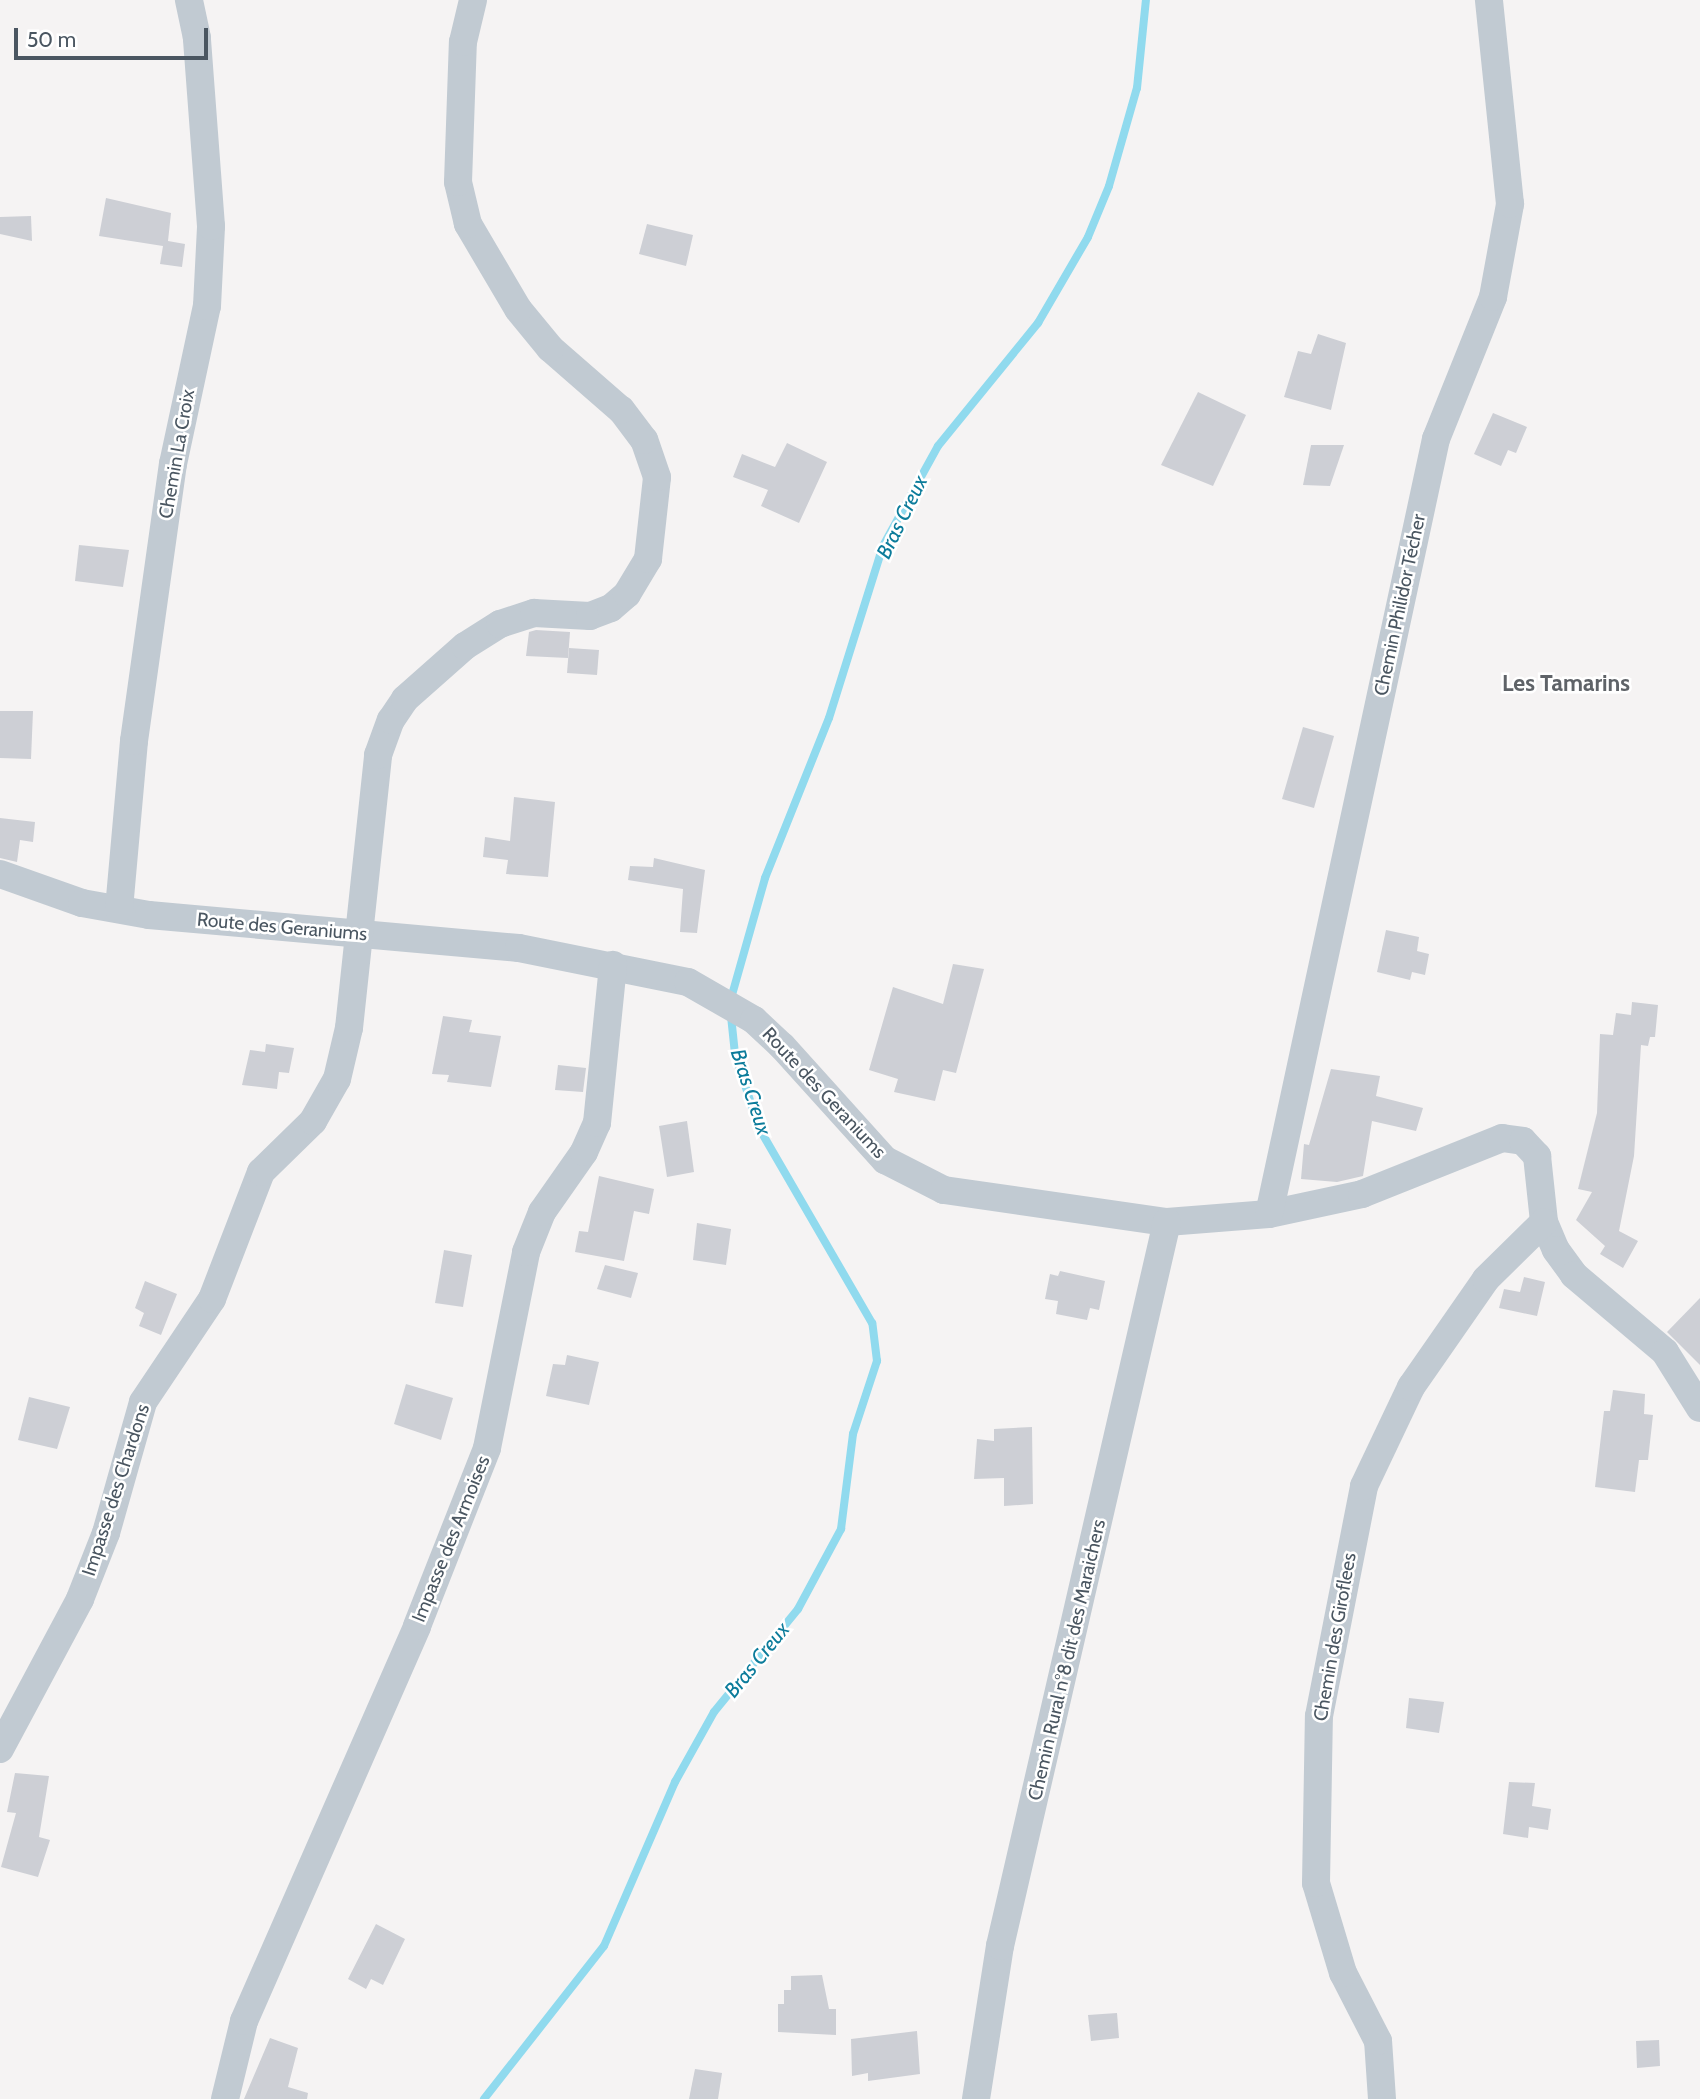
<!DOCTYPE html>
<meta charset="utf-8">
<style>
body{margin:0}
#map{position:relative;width:1700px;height:2099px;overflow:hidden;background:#f5f3f3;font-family:Cabin,sans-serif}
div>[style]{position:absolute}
.stream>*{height:8px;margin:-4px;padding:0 4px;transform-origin:4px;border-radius:4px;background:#90daee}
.building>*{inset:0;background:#cdcfd5}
.minor>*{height:28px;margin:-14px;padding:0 14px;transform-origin:14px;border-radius:14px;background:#c1cad2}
span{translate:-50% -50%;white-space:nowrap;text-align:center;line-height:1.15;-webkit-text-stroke:5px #fff;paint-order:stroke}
.street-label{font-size:19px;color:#4a5661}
.water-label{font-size:21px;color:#0c7c9b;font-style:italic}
.quarter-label{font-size:23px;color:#5f6368;font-weight:700}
.scale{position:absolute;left:14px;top:28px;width:194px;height:32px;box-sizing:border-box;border:4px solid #4a5661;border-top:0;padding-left:9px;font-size:21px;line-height:24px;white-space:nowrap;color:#4a5661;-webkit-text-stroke:5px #fff;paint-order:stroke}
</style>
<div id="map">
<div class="stream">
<i style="left:730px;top:1002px;width:129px;rotate:-74.2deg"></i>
<i style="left:765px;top:878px;width:172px;rotate:-68.2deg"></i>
<i style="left:829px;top:718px;width:180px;rotate:-72.6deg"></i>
<i style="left:883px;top:546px;width:114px;rotate:-61.2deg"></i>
<i style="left:938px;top:446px;width:159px;rotate:-50.9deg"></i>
<i style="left:1038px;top:323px;width:99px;rotate:-59.8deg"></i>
<i style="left:1088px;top:237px;width:55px;rotate:-67.6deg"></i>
<i style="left:1109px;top:186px;width:102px;rotate:-74.1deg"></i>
<i style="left:1137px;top:88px;width:88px;rotate:-84.2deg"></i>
<i style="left:484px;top:2099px;width:194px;rotate:-51.9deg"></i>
<i style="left:604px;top:1946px;width:179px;rotate:-66.6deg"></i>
<i style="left:675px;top:1782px;width:80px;rotate:-60.9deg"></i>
<i style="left:714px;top:1712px;width:133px;rotate:-50.8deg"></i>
<i style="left:798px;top:1609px;width:91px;rotate:-61.7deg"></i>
<i style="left:841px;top:1529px;width:96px;rotate:-82.8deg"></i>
<i style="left:853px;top:1434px;width:77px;rotate:-71.8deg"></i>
<i style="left:877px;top:1361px;width:38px;rotate:-97deg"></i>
<i style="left:872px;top:1323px;width:225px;rotate:-120.1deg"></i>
<i style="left:759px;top:1128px;width:78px;rotate:-108deg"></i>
<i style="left:735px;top:1054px;width:39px;rotate:-96deg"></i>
</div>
<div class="building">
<i style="clip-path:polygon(106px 198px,171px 213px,168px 241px,185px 244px,182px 267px,160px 264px,163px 246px,99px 236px)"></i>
<i style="clip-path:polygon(31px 216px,32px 241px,0 234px,0 217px)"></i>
<i style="clip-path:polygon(647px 224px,693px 235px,686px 266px,639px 254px)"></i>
<i style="clip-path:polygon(1318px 334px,1346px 343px,1331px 410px,1284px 397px,1298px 351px,1311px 354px)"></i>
<i style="clip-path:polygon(1198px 392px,1246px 415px,1213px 486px,1161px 465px)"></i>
<i style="clip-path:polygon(1493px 413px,1527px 427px,1516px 453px,1508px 450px,1501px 466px,1474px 454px)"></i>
<i style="clip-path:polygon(787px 443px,827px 462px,799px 523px,761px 506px,768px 490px,733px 477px,742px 454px,775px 467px)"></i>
<i style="clip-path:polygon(1311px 445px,1344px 445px,1330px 486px,1303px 485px)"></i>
<i style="clip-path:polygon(79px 545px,129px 550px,123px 587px,75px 581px)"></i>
<i style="clip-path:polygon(536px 630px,570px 632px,568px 658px,526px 656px,529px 632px)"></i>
<i style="clip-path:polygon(569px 648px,599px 650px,597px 675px,567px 673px)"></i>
<i style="clip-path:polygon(0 711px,33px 711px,31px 759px,0 758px)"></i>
<i style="clip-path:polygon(1303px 727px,1334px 736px,1314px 808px,1282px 799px)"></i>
<i style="clip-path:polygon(514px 797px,555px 802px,548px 877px,506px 874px,508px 860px,483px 857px,485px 837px,510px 841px)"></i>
<i style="clip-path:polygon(0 818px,35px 822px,33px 842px,20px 840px,17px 862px,0 858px)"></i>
<i style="clip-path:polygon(654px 858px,705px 870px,697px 933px,680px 932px,683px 889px,628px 880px,630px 866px,653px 867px)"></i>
<i style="clip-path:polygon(1386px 930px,1419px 937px,1417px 951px,1429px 954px,1425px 975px,1412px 972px,1410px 980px,1377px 972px)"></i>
<i style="clip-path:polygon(953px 964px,984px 969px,956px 1073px,943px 1070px,935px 1101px,894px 1092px,898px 1079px,869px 1070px,893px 987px,943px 1004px)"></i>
<i style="clip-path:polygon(1632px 1002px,1658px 1005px,1655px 1037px,1650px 1037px,1648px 1046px,1641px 1045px,1634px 1156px,1619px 1231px,1638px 1241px,1623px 1268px,1600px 1254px,1605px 1246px,1576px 1220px,1592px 1192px,1578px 1189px,1597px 1113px,1600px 1034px,1613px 1035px,1616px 1013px,1631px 1015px)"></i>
<i style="clip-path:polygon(443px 1016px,472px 1020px,469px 1032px,501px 1036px,491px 1087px,447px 1082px,449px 1075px,432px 1074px)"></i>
<i style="clip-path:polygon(266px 1044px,294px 1048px,289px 1073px,279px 1072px,277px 1089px,242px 1085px,250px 1050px,265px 1052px)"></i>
<i style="clip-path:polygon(558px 1065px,586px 1068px,583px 1092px,555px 1090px)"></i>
<i style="clip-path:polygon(1331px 1069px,1380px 1076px,1376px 1096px,1423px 1108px,1416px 1131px,1372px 1121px,1363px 1176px,1337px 1182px,1301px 1179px,1304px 1144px,1309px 1145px)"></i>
<i style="clip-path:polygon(687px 1121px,694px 1172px,667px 1177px,659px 1126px)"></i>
<i style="clip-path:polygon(599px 1176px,654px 1189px,649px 1214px,634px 1211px,624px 1261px,575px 1252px,579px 1231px,588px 1232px)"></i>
<i style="clip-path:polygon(697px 1223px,731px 1229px,726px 1265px,693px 1260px)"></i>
<i style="clip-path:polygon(444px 1250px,472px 1255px,463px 1307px,435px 1303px)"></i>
<i style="clip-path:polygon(605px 1265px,638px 1273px,631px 1298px,597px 1289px)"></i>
<i style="clip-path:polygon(1060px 1271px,1105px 1281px,1099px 1310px,1090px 1308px,1087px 1320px,1056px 1314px,1058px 1301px,1045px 1299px,1050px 1274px,1058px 1276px)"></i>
<i style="clip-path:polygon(1524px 1277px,1545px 1282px,1537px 1316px,1499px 1308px,1504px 1289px,1520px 1292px)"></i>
<i style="clip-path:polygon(145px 1281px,177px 1294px,161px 1335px,139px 1326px,144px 1313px,135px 1308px)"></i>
<i style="clip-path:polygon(1700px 1298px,1700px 1365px,1667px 1332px)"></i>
<i style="clip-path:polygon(567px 1355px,599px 1362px,589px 1405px,546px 1396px,553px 1364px,565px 1365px)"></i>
<i style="clip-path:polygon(406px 1384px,453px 1398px,441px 1440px,394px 1424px)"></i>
<i style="clip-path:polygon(1613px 1390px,1645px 1394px,1644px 1414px,1653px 1415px,1648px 1460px,1639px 1460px,1635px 1492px,1595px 1487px,1604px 1411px,1610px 1411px)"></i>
<i style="clip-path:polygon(29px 1397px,70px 1407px,57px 1449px,18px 1440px)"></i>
<i style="clip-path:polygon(1032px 1427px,1033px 1504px,1004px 1506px,1004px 1478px,974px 1479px,977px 1439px,994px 1441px,994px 1429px)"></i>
<i style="clip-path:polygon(1409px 1698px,1444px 1702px,1439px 1733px,1406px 1728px)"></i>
<i style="clip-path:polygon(15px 1773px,49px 1776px,39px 1837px,50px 1840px,38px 1877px,1px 1867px,16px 1813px,7px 1812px)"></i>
<i style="clip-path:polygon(1509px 1782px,1535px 1783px,1532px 1806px,1551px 1809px,1548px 1830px,1529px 1827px,1528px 1838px,1503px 1834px)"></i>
<i style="clip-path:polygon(376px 1924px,405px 1939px,383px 1985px,371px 1979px,366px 1989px,348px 1979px)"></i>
<i style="clip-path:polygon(822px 1975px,829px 2009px,836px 2009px,836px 2035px,778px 2032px,778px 2004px,784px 2004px,784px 1990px,791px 1990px,791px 1976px)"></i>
<i style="clip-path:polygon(1117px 2013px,1119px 2038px,1091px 2041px,1088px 2015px)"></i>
<i style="clip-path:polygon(917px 2031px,920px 2074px,868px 2081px,868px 2073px,852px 2076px,851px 2039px)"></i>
<i style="clip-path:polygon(270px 2038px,298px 2048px,288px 2087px,308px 2093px,307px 2099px,244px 2099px)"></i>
<i style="clip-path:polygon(1659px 2040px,1660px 2066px,1637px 2068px,1636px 2041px)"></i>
<i style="clip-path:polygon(695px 2069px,722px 2073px,718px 2099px,689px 2099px)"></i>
</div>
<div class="minor">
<i style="left:0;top:874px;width:87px;rotate:19.5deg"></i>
<i style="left:82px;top:903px;width:68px;rotate:10.2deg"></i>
<i style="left:149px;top:915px;width:371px;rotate:5.1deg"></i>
<i style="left:519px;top:948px;width:172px;rotate:11.4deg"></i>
<i style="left:688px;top:982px;width:76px;rotate:29.9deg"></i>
<i style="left:754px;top:1020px;width:38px;rotate:43deg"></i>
<i style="left:782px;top:1046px;width:154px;rotate:47.9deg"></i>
<i style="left:885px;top:1160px;width:66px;rotate:27deg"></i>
<i style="left:944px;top:1190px;width:225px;rotate:8.2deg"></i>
<i style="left:1167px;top:1222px;width:102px;rotate:-4.5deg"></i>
<i style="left:1269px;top:1214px;width:95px;rotate:-12.1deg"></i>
<i style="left:1362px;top:1194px;width:151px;rotate:-21.8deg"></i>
<i style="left:1502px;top:1138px;width:21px;rotate:8deg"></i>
<i style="left:1523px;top:1141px;width:21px;rotate:47deg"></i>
<i style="left:1537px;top:1156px;width:66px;rotate:83.9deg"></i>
<i style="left:1544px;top:1222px;width:30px;rotate:67deg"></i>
<i style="left:1556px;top:1250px;width:31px;rotate:54deg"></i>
<i style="left:1574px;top:1275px;width:119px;rotate:40.2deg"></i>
<i style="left:1665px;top:1352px;width:66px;rotate:58deg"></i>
<i style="left:119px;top:909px;width:169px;rotate:-84.9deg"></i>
<i style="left:134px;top:741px;width:280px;rotate:-82deg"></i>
<i style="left:173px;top:464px;width:162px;rotate:-77.9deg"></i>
<i style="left:207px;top:306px;width:80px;rotate:-87.1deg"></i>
<i style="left:211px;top:226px;width:189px;rotate:-94.3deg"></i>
<i style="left:197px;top:38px;width:39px;rotate:-102deg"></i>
<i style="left:1269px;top:1214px;width:793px;rotate:-77.84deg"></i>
<i style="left:1436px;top:439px;width:153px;rotate:-68.1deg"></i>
<i style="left:1493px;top:297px;width:95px;rotate:-79.6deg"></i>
<i style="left:1510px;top:204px;width:205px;rotate:-95.9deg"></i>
<i style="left:0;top:1749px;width:170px;rotate:-61.9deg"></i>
<i style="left:80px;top:1599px;width:71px;rotate:-68.5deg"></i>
<i style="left:106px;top:1533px;width:136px;rotate:-74.2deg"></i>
<i style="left:143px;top:1402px;width:124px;rotate:-56.2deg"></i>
<i style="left:212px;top:1299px;width:136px;rotate:-68.9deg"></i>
<i style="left:261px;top:1172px;width:73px;rotate:-44.4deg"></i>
<i style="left:313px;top:1121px;width:48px;rotate:-60.3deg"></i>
<i style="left:337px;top:1079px;width:52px;rotate:-76.8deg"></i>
<i style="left:349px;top:1028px;width:275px;rotate:-83.9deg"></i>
<i style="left:378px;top:755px;width:37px;rotate:-70deg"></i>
<i style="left:391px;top:720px;width:25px;rotate:-56deg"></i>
<i style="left:405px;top:699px;width:80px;rotate:-41.5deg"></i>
<i style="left:465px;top:646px;width:41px;rotate:-32.2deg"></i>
<i style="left:500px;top:624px;width:36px;rotate:-18deg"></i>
<i style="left:534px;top:613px;width:56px;rotate:3.1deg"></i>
<i style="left:590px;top:616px;width:22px;rotate:-21deg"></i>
<i style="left:611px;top:608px;width:21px;rotate:-41deg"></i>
<i style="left:627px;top:594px;width:41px;rotate:-59deg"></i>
<i style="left:648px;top:559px;width:82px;rotate:-83.7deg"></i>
<i style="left:657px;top:477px;width:39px;rotate:-109deg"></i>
<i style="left:644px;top:440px;width:38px;rotate:-127deg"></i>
<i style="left:621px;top:410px;width:94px;rotate:-138.9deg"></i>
<i style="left:550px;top:348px;width:50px;rotate:-129.4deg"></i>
<i style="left:518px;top:309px;width:99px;rotate:-120.5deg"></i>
<i style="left:468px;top:224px;width:43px;rotate:-103.4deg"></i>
<i style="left:458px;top:182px;width:140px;rotate:-88deg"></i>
<i style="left:463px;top:42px;width:43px;rotate:-76.6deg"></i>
<i style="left:225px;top:2099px;width:80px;rotate:-76.3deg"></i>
<i style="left:244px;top:2021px;width:431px;rotate:-66.3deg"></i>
<i style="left:417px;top:1626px;width:191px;rotate:-68.5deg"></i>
<i style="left:487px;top:1448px;width:200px;rotate:-78.7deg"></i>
<i style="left:526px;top:1252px;width:43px;rotate:-68.2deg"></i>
<i style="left:542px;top:1212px;width:73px;rotate:-55deg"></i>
<i style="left:584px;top:1152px;width:32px;rotate:-66deg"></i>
<i style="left:597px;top:1123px;width:159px;rotate:-84.2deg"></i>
<i style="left:976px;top:2099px;width:155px;rotate:-81.1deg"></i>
<i style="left:1000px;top:1946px;width:743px;rotate:-77.01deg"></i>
<i style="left:1382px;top:2099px;width:58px;rotate:-93.9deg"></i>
<i style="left:1378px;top:2041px;width:76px;rotate:-117.2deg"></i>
<i style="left:1343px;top:1973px;width:94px;rotate:-106.7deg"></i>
<i style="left:1316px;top:1883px;width:167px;rotate:-89deg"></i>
<i style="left:1319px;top:1716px;width:234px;rotate:-78.9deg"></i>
<i style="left:1364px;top:1486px;width:110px;rotate:-64.6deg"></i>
<i style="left:1411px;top:1387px;width:131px;rotate:-55.2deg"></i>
<i style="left:1486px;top:1279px;width:81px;rotate:-44.5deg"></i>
</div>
<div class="street-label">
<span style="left:177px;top:454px;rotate:-80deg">Chemin La Croix</span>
<span style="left:1400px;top:605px;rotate:-78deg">Chemin Philidor Técher</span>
<span style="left:282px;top:927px;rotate:5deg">Route des Geraniums</span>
<span style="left:824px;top:1093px;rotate:47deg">Route des Geraniums</span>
<span style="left:116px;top:1490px;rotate:-72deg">Impasse des Chardons</span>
<span style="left:451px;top:1539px;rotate:-68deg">Impasse des Armoises</span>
<span style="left:1335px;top:1637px;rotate:-80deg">Chemin des Giroflees</span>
<span style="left:1067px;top:1660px;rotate:-77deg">Chemin Rural n°8 dit des Maraichers</span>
</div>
<div class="water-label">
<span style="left:902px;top:517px;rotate:-64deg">Bras Creux</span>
<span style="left:751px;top:1092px;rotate:72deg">Bras Creux</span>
<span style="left:757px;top:1660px;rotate:-51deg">Bras Creux</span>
</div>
<div class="quarter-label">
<span style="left:1566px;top:683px">Les Tamarins</span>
</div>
<div class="scale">50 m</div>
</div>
